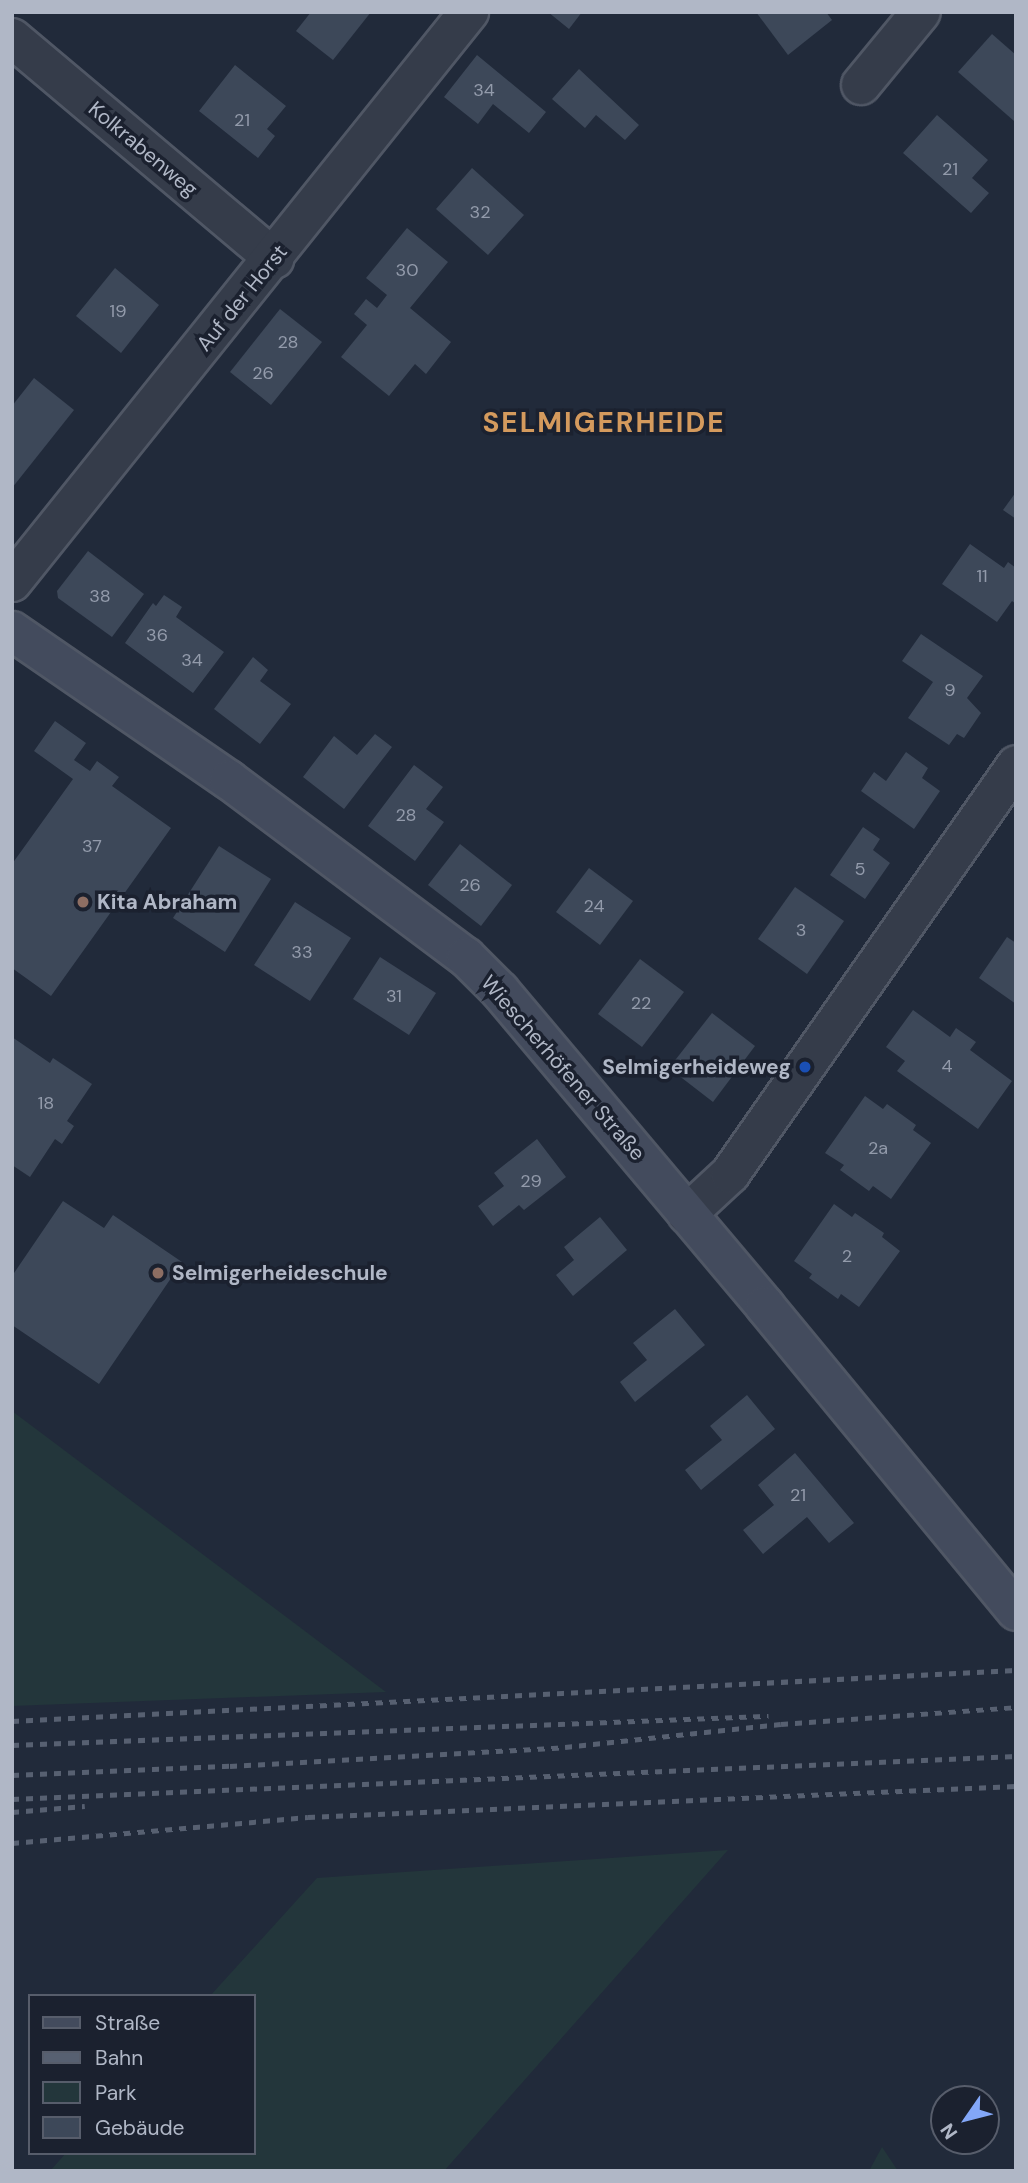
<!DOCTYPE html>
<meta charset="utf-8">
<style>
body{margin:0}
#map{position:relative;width:1028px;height:2183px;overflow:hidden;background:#212a3a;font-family:"DM Sans",sans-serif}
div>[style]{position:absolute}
.green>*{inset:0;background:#23363b}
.building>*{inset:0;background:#3d4859}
.roads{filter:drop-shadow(2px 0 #505765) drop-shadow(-2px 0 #505765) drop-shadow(0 2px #505765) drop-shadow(0 -2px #505765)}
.street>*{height:38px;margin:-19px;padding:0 19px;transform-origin:19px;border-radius:19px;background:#353c4a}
.secondary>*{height:38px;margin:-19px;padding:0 19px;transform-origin:19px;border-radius:19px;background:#434b5d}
.rail>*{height:5px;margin-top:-2.5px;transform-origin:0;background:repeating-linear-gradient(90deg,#576071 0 7px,transparent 0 14px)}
.dots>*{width:19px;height:19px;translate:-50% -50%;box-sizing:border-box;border:4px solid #1b212f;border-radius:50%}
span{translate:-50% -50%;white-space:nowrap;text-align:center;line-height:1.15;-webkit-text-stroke:7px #1b212f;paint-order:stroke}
.number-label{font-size:18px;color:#939bab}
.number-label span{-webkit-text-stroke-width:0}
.street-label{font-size:21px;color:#b0b7c6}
.poi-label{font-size:21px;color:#b0b7c6;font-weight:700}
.left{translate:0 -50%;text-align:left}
.right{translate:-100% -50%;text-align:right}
.district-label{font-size:28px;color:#d49a5d;font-weight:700;letter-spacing:2px}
.frame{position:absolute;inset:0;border:14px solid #b0b7c6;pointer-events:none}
.legend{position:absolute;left:28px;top:1994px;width:228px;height:161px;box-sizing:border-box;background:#1b212f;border:2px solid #575d6b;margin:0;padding:9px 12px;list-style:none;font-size:21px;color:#b0b7c6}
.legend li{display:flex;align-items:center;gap:14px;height:35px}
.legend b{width:35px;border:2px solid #575d6b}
.north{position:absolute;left:930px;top:2085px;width:70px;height:70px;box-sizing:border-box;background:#1b212f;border:2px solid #575d6b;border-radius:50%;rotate:235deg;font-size:19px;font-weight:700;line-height:28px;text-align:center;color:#b0b7c6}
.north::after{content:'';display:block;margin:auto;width:24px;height:32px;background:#83a7f8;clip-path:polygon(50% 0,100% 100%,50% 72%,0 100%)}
</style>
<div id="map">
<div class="green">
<i style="clip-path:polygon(12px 1411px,386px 1692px,12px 1706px)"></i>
<i style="clip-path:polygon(728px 1850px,444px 2171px,50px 2171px,66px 2153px,254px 2153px,254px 1996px,210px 1996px,317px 1878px)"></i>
<i style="clip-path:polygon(882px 2147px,898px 2171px,869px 2171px)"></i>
</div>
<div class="building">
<i style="clip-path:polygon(311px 12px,371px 12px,333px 60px,296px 31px)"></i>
<i style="clip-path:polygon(548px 12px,582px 12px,569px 29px)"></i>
<i style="clip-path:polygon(756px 12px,826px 12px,832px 20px,788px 55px)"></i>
<i style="clip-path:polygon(992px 34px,1016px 55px,1014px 121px,958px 72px)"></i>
<i style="clip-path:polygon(477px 55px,546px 112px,529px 133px,493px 104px,478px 124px,444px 97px)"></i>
<i style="clip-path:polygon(235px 65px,286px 106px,267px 129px,275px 136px,258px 158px,199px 111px)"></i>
<i style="clip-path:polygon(579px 69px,639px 125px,625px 140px,596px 115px,585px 128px,552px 99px)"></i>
<i style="clip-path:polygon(937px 115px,988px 160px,972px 178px,989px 193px,971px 213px,903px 153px)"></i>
<i style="clip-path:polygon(472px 168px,524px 215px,488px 255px,436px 209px)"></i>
<i style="clip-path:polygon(407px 228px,448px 262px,410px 308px,451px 342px,426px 374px,415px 364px,389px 396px,341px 357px,367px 325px,354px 314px,366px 299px,377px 308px,387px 295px,366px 278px)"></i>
<i style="clip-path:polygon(115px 268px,159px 305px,121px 353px,76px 316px)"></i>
<i style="clip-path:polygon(280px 309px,322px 342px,271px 405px,230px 372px)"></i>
<i style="clip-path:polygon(34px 378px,74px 410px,12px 488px,12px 406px)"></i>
<i style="clip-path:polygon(1016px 492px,1016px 519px,1003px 510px)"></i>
<i style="clip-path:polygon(970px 544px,1004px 568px,1008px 562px,1016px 568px,1016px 604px,1012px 601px,997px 622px,942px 584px)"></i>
<i style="clip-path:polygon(88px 551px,144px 594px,112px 637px,58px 598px,57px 591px)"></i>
<i style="clip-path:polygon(164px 595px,182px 607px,176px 617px,224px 652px,193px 693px,125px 643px,153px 603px,156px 606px)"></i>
<i style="clip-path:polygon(921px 634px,983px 676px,967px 698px,981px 713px,964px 738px,957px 734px,949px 745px,908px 718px,933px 682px,902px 661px)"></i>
<i style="clip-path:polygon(253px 657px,268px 670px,260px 681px,291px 704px,260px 744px,214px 709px)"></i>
<i style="clip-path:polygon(55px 721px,86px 743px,74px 760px,90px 771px,97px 761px,119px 777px,112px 786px,171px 828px,51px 996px,12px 968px,12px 864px,73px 779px,34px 751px)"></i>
<i style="clip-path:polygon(375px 734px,392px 747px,344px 809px,303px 777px,334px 736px,357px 755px)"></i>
<i style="clip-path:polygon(906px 752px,928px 768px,922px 778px,940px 791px,914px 829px,861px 791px,874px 772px,886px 781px)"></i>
<i style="clip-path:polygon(414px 765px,443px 787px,426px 809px,444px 822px,415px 861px,368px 826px)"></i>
<i style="clip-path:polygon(863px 827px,880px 839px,873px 850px,890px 863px,865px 899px,830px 875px)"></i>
<i style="clip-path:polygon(460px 844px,512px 885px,481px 926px,428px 885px)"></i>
<i style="clip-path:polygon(219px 846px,271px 879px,225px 952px,173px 918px)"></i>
<i style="clip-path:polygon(589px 868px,633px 901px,600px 945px,556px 912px)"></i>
<i style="clip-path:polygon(795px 887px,844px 921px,807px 974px,758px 939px)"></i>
<i style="clip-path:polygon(295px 902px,351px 938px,310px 1001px,254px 965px)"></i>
<i style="clip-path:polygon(1007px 937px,1016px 943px,1016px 1004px,979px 978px)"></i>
<i style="clip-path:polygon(380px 957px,436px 993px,409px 1035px,353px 999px)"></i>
<i style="clip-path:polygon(640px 959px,684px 992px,642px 1047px,598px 1014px)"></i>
<i style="clip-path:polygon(913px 1010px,950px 1037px,956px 1028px,976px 1042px,970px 1050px,1012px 1081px,978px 1129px,897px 1071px,905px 1061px,886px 1047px)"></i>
<i style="clip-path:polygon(712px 1013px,755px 1046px,713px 1102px,669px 1068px)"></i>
<i style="clip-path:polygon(12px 1037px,50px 1063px,53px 1058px,92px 1084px,67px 1121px,74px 1126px,62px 1144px,55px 1139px,30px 1177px,12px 1165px)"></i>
<i style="clip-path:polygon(865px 1096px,883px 1109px,887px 1104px,916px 1125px,913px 1130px,931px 1143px,891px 1199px,873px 1186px,869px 1191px,840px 1170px,844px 1165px,825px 1153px)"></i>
<i style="clip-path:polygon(537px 1139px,566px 1177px,524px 1210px,519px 1205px,493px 1226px,478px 1206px,504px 1186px,494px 1173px)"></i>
<i style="clip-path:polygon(63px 1201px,104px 1228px,113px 1215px,182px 1262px,99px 1384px,12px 1325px,12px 1276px)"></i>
<i style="clip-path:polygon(834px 1204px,852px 1217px,855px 1213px,884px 1233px,882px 1237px,900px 1251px,859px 1307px,841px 1294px,838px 1299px,809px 1278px,812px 1274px,794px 1261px)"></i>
<i style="clip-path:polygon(600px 1217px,627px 1250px,573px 1296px,556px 1275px,574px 1260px,564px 1247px)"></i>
<i style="clip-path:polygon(675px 1309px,705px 1345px,635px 1402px,620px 1382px,647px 1360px,633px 1343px)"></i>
<i style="clip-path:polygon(747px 1395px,775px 1429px,701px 1490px,685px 1470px,722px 1440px,710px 1426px)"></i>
<i style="clip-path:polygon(795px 1453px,854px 1523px,829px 1543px,807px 1517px,763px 1554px,743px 1530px,774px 1505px,758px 1485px)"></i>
</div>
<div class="roads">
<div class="street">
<i style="left:12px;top:38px;width:343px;rotate:40.1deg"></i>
<i style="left:861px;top:85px;width:94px;rotate:-50.6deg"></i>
<i style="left:12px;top:582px;width:731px;rotate:-51.28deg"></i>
<i style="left:687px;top:1214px;width:59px;rotate:-42.9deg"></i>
<i style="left:730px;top:1174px;width:499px;rotate:-55deg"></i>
</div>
<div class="secondary">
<i style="left:12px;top:631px;width:263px;rotate:34.5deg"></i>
<i style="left:229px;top:780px;width:296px;rotate:36.8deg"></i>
<i style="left:466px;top:957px;width:48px;rotate:45deg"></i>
<i style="left:500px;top:991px;width:412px;rotate:49.9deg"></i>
<i style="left:765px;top:1306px;width:395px;rotate:50.5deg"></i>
</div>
</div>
<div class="rail">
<i style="left:12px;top:1721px;width:1005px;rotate:-2.91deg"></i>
<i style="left:12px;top:1745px;width:757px;rotate:-2.2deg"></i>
<i style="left:12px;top:1775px;width:218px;rotate:-2.4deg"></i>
<i style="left:230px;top:1766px;width:336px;rotate:-3.2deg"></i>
<i style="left:565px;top:1747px;width:217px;rotate:-6.1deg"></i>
<i style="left:781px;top:1724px;width:236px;rotate:-4.1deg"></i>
<i style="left:12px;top:1799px;width:1005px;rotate:-2.45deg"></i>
<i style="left:12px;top:1812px;width:73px;rotate:-4.7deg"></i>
<i style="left:12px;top:1843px;width:297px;rotate:-5deg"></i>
<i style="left:308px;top:1817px;width:709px;rotate:-2.51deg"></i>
</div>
<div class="dots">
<i style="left:83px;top:902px;background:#8d6e63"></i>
<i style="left:805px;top:1067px;background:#1a4fb4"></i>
<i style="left:158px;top:1273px;background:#8d6e63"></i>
</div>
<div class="number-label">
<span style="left:484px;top:90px">34</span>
<span style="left:242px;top:120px">21</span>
<span style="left:950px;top:169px">21</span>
<span style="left:480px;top:212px">32</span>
<span style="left:407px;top:270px">30</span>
<span style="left:118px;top:311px">19</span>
<span style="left:288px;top:342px">28</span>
<span style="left:263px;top:373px">26</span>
<span style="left:982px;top:576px">11</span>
<span style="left:100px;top:596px">38</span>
<span style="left:157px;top:635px">36</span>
<span style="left:192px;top:660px">34</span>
<span style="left:950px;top:690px">9</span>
<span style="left:406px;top:815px">28</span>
<span style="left:92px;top:846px">37</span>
<span style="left:860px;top:869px">5</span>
<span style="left:470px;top:885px">26</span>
<span style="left:594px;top:906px">24</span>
<span style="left:801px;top:930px">3</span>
<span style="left:302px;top:952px">33</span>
<span style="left:394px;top:996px">31</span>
<span style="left:641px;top:1003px">22</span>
<span style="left:947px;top:1066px">4</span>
<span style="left:46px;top:1103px">18</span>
<span style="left:878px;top:1148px">2a</span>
<span style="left:531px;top:1181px">29</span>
<span style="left:847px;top:1256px">2</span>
<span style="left:798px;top:1495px">21</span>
</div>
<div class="street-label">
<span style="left:143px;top:149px;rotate:40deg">Kolkrabenweg</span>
<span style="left:242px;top:298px;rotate:-51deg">Auf der Horst</span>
<span style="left:563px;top:1068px;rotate:49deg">Wiescherhöfener Straße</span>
</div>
<div class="poi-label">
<span class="left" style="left:97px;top:902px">Kita Abraham</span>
<span class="right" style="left:791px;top:1067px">Selmigerheideweg</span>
<span class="left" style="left:172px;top:1273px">Selmigerheideschule</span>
</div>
<div class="district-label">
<span style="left:604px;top:423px">SELMIGERHEIDE</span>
</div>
<div class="frame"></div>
<ul class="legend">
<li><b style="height:9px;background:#434b5d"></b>Straße</li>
<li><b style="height:9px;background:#576071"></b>Bahn</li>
<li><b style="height:19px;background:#23363b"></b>Park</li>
<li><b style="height:19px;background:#3d4859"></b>Gebäude</li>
</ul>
<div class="north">N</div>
</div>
